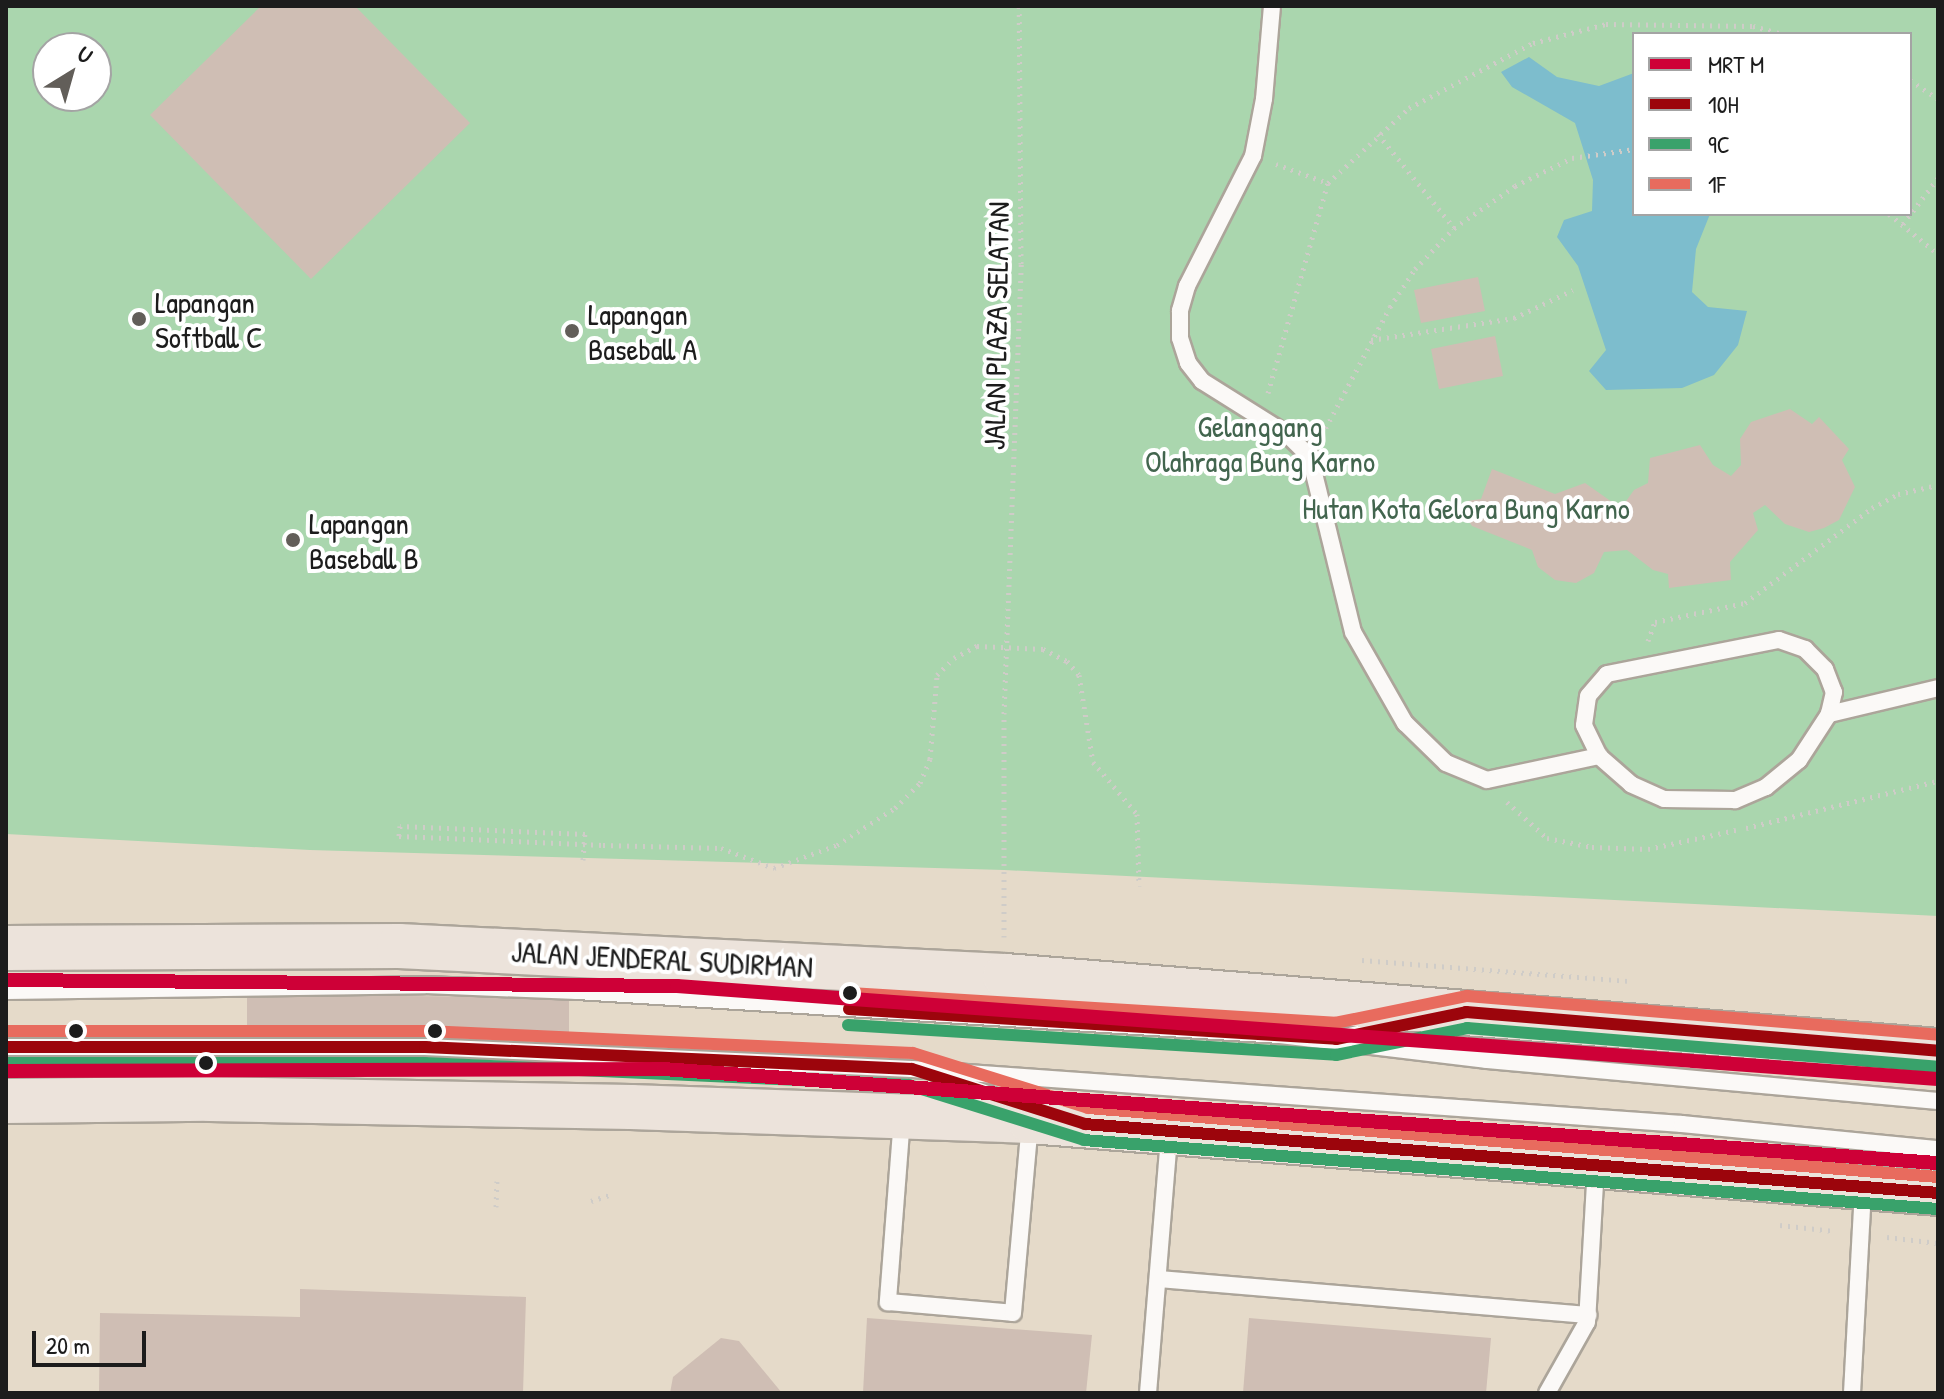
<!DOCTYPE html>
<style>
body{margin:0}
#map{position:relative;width:1944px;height:1399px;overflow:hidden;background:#e5dac9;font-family:"Patrick Hand",sans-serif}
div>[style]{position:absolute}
.green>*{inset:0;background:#aad6ae}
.water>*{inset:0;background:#7dbdcd}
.building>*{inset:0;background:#cfbeb4}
.path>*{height:5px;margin-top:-2.5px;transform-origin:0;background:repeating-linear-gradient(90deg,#cfccc8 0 2px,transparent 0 8px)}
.roads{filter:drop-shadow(2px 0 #aca59a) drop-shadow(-2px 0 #aca59a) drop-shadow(0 2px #aca59a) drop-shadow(0 -2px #aca59a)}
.lane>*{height:16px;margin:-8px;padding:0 8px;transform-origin:8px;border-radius:8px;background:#fbf9f7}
.primary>*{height:44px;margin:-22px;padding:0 22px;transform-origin:22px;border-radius:22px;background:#ece3db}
.path-bridge>*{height:5px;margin-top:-2.5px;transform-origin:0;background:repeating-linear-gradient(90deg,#cfccc8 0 2px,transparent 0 8px)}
.bus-1>*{height:12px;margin:-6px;padding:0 6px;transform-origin:6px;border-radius:6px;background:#9c050c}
.bus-2>*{height:12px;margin:-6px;padding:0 6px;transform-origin:6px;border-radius:6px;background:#39a26b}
.bus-3>*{height:12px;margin:-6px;padding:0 6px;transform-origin:6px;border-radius:6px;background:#e86b5e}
.metro-1>*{height:14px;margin:-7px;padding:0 7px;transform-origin:7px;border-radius:7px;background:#ce0037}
.dots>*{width:22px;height:22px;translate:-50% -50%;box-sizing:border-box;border:4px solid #fff;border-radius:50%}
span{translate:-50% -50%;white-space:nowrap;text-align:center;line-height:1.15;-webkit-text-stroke:8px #fff;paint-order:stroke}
.poi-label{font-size:30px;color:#1c1c1c}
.left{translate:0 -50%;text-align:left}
.street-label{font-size:30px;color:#1c1c1c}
.park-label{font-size:30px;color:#42654e}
.frame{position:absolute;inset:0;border:8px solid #1c1c1c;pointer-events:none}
.legend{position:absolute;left:1632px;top:32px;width:280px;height:184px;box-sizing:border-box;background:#fff;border:2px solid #a4a4a4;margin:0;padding:10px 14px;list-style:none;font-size:24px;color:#1c1c1c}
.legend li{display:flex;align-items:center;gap:16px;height:40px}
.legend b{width:40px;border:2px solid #a4a4a4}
.north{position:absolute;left:32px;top:32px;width:80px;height:80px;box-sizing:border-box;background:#fff;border:2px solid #a4a4a4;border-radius:50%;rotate:37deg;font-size:22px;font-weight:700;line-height:32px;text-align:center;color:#1c1c1c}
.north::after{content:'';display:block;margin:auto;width:28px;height:36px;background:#625e59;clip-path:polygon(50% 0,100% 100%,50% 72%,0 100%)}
.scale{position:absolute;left:32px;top:1331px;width:114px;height:36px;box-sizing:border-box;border:4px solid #1c1c1c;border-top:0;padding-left:10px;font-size:24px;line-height:28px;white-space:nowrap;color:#1c1c1c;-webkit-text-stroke:6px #fff;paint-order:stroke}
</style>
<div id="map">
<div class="green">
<i style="clip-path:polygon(evenodd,6px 6px,1938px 6px,1938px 916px,1004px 870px,310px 850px,6px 834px,6px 6px,1634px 34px,1910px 34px,1910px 214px,1634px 214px,1634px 34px,6px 6px,48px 48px,96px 48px,96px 96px,48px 96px,48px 48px)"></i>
</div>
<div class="water">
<i style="clip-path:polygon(1529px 57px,1557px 77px,1599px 86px,1634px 73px,1634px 214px,1710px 214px,1696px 249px,1692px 292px,1708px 307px,1747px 311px,1738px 345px,1714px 375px,1682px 388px,1606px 390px,1589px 371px,1606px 350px,1578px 266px,1557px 237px,1564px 220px,1592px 211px,1593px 180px,1575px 123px,1512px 87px,1501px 72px)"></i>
</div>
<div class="building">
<i style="clip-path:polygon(261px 6px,355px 6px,470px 123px,311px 279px,150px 115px)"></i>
<i style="clip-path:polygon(1478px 277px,1485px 311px,1421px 323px,1414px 290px)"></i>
<i style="clip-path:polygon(1495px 336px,1503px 376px,1439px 389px,1431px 349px)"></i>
<i style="clip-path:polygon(1790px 409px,1812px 424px,1819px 417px,1849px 449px,1842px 460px,1855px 487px,1839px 520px,1824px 528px,1809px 532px,1785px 524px,1765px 505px,1753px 513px,1758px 530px,1730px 562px,1731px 580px,1669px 588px,1668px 574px,1653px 570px,1627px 550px,1604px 552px,1594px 573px,1576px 583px,1555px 580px,1538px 567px,1532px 550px,1472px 526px,1463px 513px,1467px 501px,1481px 499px,1492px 469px,1555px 494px,1585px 483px,1612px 502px,1612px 518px,1624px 518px,1624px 504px,1634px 490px,1648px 483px,1650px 458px,1700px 445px,1713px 465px,1731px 476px,1741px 465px,1740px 439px,1751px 422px)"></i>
<i style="clip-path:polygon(247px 995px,569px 997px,569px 1035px,247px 1033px)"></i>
<i style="clip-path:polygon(300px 1289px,526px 1297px,523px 1393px,99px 1393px,100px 1313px,300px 1317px)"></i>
<i style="clip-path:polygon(867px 1318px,1092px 1335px,1086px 1393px,863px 1393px)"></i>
<i style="clip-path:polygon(1249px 1318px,1491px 1338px,1486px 1393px,1243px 1393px)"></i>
<i style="clip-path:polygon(721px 1338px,739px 1341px,782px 1393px,670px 1393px,673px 1377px)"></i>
</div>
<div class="path">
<i style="left:1910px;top:80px;width:34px;rotate:34deg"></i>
<i style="left:1378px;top:134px;width:121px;rotate:51deg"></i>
<i style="left:1276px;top:164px;width:55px;rotate:20.1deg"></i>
<i style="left:1889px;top:214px;width:63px;rotate:39.2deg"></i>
<i style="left:1903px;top:224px;width:58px;rotate:-52.7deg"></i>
<i style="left:1371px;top:340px;width:145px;rotate:-8.7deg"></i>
<i style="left:1514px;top:318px;width:65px;rotate:-25.4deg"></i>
<i style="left:1268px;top:393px;width:218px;rotate:-74.1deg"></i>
<i style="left:1328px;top:183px;width:110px;rotate:-42.8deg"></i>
<i style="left:1409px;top:108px;width:140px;rotate:-27.7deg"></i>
<i style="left:1533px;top:43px;width:75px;rotate:-14.6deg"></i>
<i style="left:1606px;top:24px;width:147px;rotate:0.8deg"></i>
<i style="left:1753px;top:26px;width:31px;rotate:15deg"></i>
<i style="left:1322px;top:435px;width:145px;rotate:-62deg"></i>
<i style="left:1390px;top:307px;width:45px;rotate:-56.7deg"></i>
<i style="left:1415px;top:269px;width:57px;rotate:-46.4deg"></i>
<i style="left:1454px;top:228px;width:74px;rotate:-34.5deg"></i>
<i style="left:1515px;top:186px;width:64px;rotate:-26.2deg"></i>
<i style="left:1572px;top:158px;width:63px;rotate:-8.3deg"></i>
<i style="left:1648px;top:641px;width:20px;rotate:-70deg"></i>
<i style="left:1655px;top:622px;width:92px;rotate:-11.9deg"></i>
<i style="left:1745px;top:603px;width:159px;rotate:-36.8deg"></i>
<i style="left:1872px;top:508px;width:30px;rotate:-28deg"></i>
<i style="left:1898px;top:494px;width:41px;rotate:-12.7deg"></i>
<i style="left:1507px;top:802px;width:54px;rotate:42deg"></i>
<i style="left:1547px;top:838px;width:46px;rotate:11.3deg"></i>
<i style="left:1592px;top:847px;width:56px;rotate:2deg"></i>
<i style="left:1648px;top:849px;width:90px;rotate:-12.2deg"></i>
<i style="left:1746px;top:828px;width:198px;rotate:-13.8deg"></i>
<i style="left:603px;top:845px;width:118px;rotate:1.5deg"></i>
<i style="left:721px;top:848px;width:57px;rotate:20.7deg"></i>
<i style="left:774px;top:868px;width:67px;rotate:-20.1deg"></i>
<i style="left:837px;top:845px;width:69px;rotate:-32.5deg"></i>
<i style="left:895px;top:808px;width:35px;rotate:-45deg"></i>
<i style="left:920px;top:783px;width:26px;rotate:-67deg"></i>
<i style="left:930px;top:759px;width:84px;rotate:-85.2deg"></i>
<i style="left:937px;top:675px;width:24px;rotate:-45deg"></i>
<i style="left:954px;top:658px;width:26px;rotate:-28deg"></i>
<i style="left:977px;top:646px;width:66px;rotate:2.6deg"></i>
<i style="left:1043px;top:649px;width:27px;rotate:27deg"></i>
<i style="left:1067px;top:661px;width:18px;rotate:49deg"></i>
<i style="left:1079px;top:675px;width:88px;rotate:80.9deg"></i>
<i style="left:1093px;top:762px;width:68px;rotate:49.8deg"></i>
<i style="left:1137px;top:814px;width:72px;rotate:88.4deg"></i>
<i style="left:583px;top:860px;width:26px;rotate:-86deg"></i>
<i style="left:1004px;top:937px;width:223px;rotate:-90deg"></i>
<i style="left:1004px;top:714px;width:450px;rotate:-87.8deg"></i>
<i style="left:1021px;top:264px;width:258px;rotate:-90.4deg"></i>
<i style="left:1362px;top:960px;width:266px;rotate:4.5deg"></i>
<i style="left:591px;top:1201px;width:19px;rotate:-18deg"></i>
<i style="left:496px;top:1207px;width:26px;rotate:-88deg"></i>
<i style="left:1780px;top:1225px;width:54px;rotate:6.3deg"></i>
<i style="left:1887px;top:1237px;width:51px;rotate:6.7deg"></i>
</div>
<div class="roads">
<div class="lane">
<i style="left:1272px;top:6px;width:93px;rotate:94.9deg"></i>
<i style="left:1264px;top:99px;width:58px;rotate:100.9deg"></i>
<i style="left:1253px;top:156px;width:146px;rotate:116.9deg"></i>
<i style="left:1187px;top:286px;width:26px;rotate:106deg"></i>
<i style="left:1180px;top:311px;width:27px;rotate:90deg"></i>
<i style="left:1180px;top:338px;width:26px;rotate:72deg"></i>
<i style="left:1188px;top:363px;width:23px;rotate:52deg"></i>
<i style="left:1202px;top:381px;width:102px;rotate:32.1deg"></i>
<i style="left:1288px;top:435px;width:31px;rotate:45deg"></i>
<i style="left:1310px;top:457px;width:180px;rotate:76.2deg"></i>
<i style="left:1353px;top:632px;width:105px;rotate:60.3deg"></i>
<i style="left:1405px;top:723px;width:57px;rotate:44.3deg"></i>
<i style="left:1446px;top:763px;width:44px;rotate:22.5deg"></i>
<i style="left:1487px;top:780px;width:115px;rotate:-12.1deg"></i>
<i style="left:1779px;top:640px;width:28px;rotate:19deg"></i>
<i style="left:1805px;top:649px;width:28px;rotate:45deg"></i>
<i style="left:1825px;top:669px;width:25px;rotate:69deg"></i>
<i style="left:1834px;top:692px;width:23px;rotate:103deg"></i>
<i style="left:1829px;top:714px;width:55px;rotate:123.1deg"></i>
<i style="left:1799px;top:760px;width:43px;rotate:140.7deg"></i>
<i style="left:1766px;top:787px;width:34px;rotate:157deg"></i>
<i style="left:1735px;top:800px;width:71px;rotate:-179.2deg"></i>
<i style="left:1664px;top:799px;width:36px;rotate:-156deg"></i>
<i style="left:1631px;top:784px;width:43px;rotate:-138.8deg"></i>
<i style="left:1599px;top:756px;width:34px;rotate:-116deg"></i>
<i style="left:1584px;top:725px;width:29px;rotate:-82deg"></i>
<i style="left:1588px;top:696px;width:29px;rotate:-49deg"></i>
<i style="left:1607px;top:674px;width:175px;rotate:-11.2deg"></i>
<i style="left:1829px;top:714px;width:112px;rotate:-13.4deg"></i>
<i style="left:6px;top:991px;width:419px;rotate:-0.8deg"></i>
<i style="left:425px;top:985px;width:152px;rotate:2.3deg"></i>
<i style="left:577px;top:991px;width:704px;rotate:3.58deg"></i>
<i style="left:1280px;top:1035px;width:209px;rotate:6.9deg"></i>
<i style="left:1487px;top:1060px;width:453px;rotate:5.2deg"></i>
<i style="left:1341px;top:1038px;width:65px;rotate:-13.4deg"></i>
<i style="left:6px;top:1047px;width:419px"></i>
<i style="left:425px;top:1047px;width:487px;rotate:2.6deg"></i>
<i style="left:912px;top:1069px;width:772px;rotate:4.09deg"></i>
<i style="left:1682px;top:1124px;width:257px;rotate:5.6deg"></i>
<i style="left:940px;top:1077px;width:81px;rotate:19.6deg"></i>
<i style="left:902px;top:1118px;width:185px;rotate:94.4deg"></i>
<i style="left:888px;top:1302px;width:125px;rotate:5deg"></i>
<i style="left:1013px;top:1313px;width:192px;rotate:-84.9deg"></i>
<i style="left:1158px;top:1279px;width:432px;rotate:4.8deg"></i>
<i style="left:1148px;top:1393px;width:259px;rotate:-85.3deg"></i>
<i style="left:1547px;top:1393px;width:81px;rotate:-60.6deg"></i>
<i style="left:1587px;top:1322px;width:156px;rotate:-86.7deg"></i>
<i style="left:1852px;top:1393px;width:203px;rotate:-86.9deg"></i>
</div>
<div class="primary">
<i style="left:6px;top:948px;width:393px;rotate:-0.3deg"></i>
<i style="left:399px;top:946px;width:607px;rotate:2.83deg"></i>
<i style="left:1005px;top:976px;width:936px;rotate:4.6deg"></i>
<i style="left:6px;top:1101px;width:204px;rotate:-0.6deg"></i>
<i style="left:210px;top:1099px;width:421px;rotate:1.1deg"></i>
<i style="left:631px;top:1107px;width:399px;rotate:2deg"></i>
<i style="left:1030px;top:1121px;width:911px;rotate:4.53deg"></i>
</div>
</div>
<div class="path-bridge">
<i style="left:585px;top:834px;width:185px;rotate:-177.5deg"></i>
<i style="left:400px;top:826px;width:10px;rotate:96deg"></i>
<i style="left:399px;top:836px;width:204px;rotate:2.5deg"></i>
</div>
<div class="bus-1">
<i style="left:849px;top:1009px;width:488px;rotate:3.5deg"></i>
<i style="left:1336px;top:1039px;width:133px;rotate:-11.7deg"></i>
<i style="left:1466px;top:1012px;width:474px;rotate:4.7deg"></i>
<i style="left:6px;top:1047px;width:419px"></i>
<i style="left:425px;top:1047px;width:487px;rotate:2.6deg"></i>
<i style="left:912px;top:1069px;width:182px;rotate:17.6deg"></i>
<i style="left:1085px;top:1124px;width:856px;rotate:4.62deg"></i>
</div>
<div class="bus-2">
<i style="left:848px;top:1025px;width:489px;rotate:3.5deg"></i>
<i style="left:1336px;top:1055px;width:134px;rotate:-11.6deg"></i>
<i style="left:1467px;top:1028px;width:472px;rotate:4.7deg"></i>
<i style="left:6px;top:1063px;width:419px"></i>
<i style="left:425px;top:1063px;width:484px;rotate:2.6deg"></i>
<i style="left:909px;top:1085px;width:183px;rotate:17.4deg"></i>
<i style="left:1084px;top:1140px;width:856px;rotate:4.62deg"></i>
</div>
<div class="bus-3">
<i style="left:850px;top:993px;width:486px;rotate:3.5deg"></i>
<i style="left:1335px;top:1023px;width:135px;rotate:-11.6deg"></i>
<i style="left:1467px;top:996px;width:473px;rotate:4.7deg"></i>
<i style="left:6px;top:1031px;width:420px"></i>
<i style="left:426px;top:1031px;width:487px;rotate:2.6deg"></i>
<i style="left:913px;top:1053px;width:183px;rotate:17.4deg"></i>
<i style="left:1088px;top:1108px;width:853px;rotate:4.64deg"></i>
</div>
<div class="metro-1">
<i style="left:6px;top:980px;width:671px;rotate:0.51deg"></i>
<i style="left:677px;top:986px;width:1264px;rotate:4.22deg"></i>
<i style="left:6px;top:1071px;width:657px;rotate:-0.17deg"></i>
<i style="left:663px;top:1069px;width:1278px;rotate:4.22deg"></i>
</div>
<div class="dots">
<i style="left:139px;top:319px;background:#625e59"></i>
<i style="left:572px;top:331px;background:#625e59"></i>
<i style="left:293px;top:540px;background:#625e59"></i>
<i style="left:850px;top:993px;background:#1c1c1c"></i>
<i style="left:76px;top:1031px;background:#1c1c1c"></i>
<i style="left:435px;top:1031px;background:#1c1c1c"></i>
<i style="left:206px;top:1063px;background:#1c1c1c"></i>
</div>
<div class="poi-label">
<span class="left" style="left:155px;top:319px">Lapangan<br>Softball C</span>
<span class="left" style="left:588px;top:331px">Lapangan<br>Baseball A</span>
<span class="left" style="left:309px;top:540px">Lapangan<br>Baseball B</span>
</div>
<div class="street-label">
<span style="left:996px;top:326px;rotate:-89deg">JALAN PLAZA SELATAN</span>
<span style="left:662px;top:959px;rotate:3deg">JALAN JENDERAL SUDIRMAN</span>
</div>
<div class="park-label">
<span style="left:1260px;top:443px">Gelanggang<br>Olahraga Bung Karno</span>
<span style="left:1466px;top:508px">Hutan Kota Gelora Bung Karno</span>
</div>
<div class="frame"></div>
<ul class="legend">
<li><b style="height:10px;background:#ce0037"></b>MRT M</li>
<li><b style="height:10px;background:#9c050c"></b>10H</li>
<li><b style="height:10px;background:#39a26b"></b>9C</li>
<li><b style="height:10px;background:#e86b5e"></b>1F</li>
</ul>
<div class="north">U</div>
<div class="scale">20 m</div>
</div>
